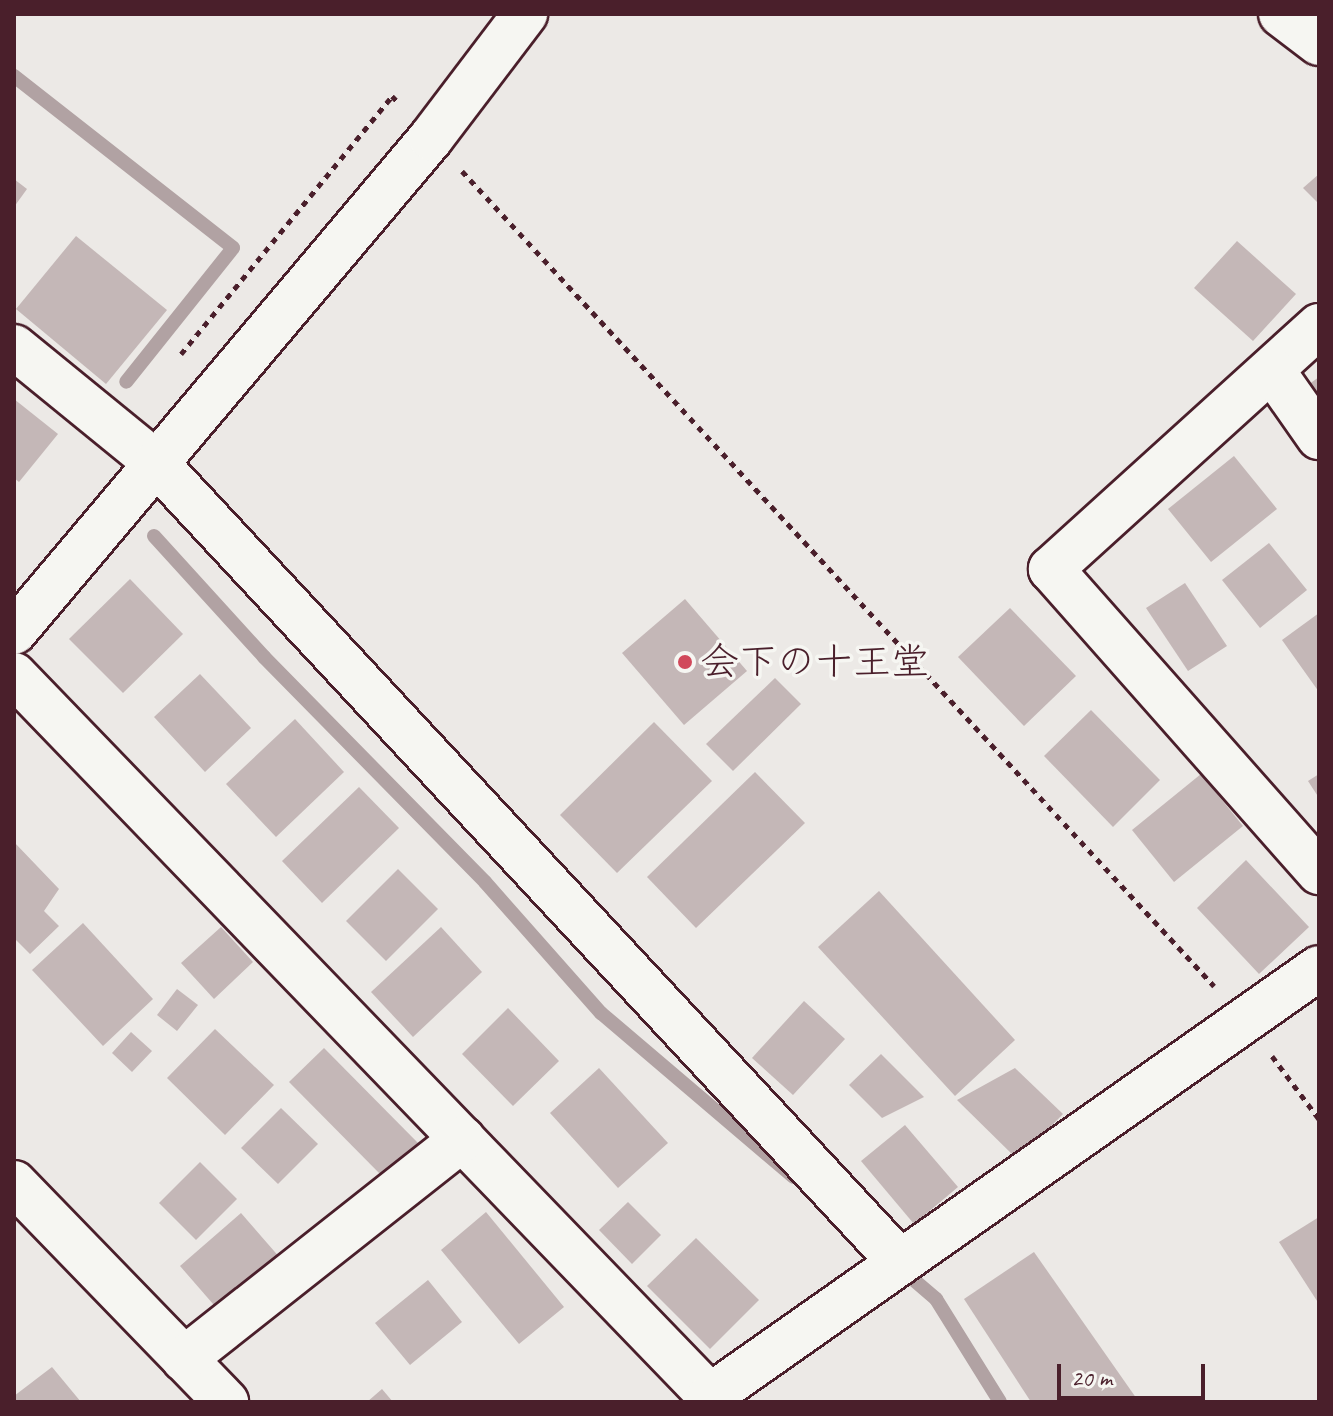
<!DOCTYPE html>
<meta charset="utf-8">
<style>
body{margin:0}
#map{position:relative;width:1333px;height:1416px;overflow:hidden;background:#ece9e6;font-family:Caveat,"Klee One",sans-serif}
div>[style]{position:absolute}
.stream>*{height:14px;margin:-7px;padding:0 7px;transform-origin:7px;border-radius:7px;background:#b1a2a3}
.building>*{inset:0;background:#c4b7b7}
.path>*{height:5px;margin-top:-2.5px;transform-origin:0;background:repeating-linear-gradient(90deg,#4a1f2b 0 6px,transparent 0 12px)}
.roads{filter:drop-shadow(2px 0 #4a1f2b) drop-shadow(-2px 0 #4a1f2b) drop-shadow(0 2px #4a1f2b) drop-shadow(0 -2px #4a1f2b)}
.minor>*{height:44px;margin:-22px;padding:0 22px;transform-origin:22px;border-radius:22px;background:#f6f6f2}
.dots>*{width:22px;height:22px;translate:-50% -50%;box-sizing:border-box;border:4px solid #f6f6f2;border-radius:50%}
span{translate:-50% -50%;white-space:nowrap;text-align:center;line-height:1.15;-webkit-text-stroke:7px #f6f6f2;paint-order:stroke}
.poi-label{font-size:38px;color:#4a1f2b}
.left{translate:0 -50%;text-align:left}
.frame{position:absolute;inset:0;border:16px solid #4a1f2b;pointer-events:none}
.scale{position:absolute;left:1057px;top:1364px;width:148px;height:36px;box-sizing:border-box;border:4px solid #4a1f2b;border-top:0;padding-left:10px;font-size:24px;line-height:28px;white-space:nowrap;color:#4a1f2b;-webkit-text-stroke:6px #f6f6f2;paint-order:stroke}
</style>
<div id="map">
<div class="stream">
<i style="left:14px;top:76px;width:278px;rotate:38.1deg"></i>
<i style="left:233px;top:248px;width:171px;rotate:128.6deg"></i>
<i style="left:154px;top:536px;width:164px;rotate:47.7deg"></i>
<i style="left:264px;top:657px;width:315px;rotate:45.5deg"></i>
<i style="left:485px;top:882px;width:175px;rotate:48.5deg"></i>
<i style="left:601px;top:1013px;width:253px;rotate:40.4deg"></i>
<i style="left:901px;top:1269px;width:46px;rotate:40.6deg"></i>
<i style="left:936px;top:1299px;width:121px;rotate:58.1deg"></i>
</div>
<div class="building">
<i style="clip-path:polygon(1319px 174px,1319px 204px,1303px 188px)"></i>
<i style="clip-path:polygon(14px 179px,27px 189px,14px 207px)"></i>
<i style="clip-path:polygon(76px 236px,167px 310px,106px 384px,16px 309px)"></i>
<i style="clip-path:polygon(1237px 241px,1296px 294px,1253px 341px,1194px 288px)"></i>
<i style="clip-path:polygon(1319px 377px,1319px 405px,1305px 387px)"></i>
<i style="clip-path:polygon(14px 399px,58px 434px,19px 482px,14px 478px)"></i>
<i style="clip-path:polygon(1234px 456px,1277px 509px,1211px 562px,1168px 509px)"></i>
<i style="clip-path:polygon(1269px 543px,1307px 590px,1260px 628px,1222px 580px)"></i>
<i style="clip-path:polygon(130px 579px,183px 634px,123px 693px,69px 639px)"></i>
<i style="clip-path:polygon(1185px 583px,1227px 646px,1188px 671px,1146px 608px)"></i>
<i style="clip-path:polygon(685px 599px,747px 671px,684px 725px,622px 653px)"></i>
<i style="clip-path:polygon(1010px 608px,1076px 676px,1024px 726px,958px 657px)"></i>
<i style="clip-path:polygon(1319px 613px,1319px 692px,1282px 640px)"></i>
<i style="clip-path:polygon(200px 674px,251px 728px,205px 772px,154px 717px)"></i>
<i style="clip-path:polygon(775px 678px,801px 704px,733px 771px,706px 744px)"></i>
<i style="clip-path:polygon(1091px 710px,1160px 780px,1113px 827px,1044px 756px)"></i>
<i style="clip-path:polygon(295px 719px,344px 772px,276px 837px,226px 784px)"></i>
<i style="clip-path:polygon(654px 722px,712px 781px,617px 873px,560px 815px)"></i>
<i style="clip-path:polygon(755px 772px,805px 823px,696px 928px,647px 877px)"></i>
<i style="clip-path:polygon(1201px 774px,1243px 826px,1174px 882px,1132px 830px)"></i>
<i style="clip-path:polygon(1319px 774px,1319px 798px,1308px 781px)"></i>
<i style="clip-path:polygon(359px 787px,399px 828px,322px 903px,282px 861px)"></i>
<i style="clip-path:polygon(14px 842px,59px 889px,44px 911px,59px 926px,30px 954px,14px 938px)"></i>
<i style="clip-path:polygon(1246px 860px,1309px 927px,1259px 974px,1197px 908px)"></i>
<i style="clip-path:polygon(398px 869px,438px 909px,386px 961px,346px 921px)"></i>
<i style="clip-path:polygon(879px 891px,1015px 1040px,955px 1096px,818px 947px)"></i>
<i style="clip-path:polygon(83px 923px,153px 999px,103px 1046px,32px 970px)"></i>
<i style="clip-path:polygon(221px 927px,253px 962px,214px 999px,181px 963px)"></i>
<i style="clip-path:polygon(441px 927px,482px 972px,413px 1037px,371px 992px)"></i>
<i style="clip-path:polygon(177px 989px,198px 1005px,177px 1031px,157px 1015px)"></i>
<i style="clip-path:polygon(804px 1001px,845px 1039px,793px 1095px,752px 1058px)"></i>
<i style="clip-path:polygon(508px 1008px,559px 1061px,513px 1106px,462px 1054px)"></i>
<i style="clip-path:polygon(215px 1029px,274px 1085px,225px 1135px,167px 1078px)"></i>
<i style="clip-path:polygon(131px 1032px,152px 1051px,132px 1072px,112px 1053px)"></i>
<i style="clip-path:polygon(324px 1048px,419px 1144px,384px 1178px,289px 1082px)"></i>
<i style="clip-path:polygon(881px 1054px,924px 1097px,882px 1118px,849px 1085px)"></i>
<i style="clip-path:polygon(599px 1068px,668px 1143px,618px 1188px,550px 1113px)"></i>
<i style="clip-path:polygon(1015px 1068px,1063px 1114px,1018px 1160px,957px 1100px)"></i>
<i style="clip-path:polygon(281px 1108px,318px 1144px,278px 1184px,241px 1148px)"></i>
<i style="clip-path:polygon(905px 1125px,958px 1187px,914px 1224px,861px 1161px)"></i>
<i style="clip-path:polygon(200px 1162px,237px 1199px,196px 1240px,159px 1203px)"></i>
<i style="clip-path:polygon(628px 1202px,661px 1235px,632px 1264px,599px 1230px)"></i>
<i style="clip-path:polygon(486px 1212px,564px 1307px,519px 1344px,441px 1250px)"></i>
<i style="clip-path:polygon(241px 1213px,281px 1259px,220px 1312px,180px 1266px)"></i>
<i style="clip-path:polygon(1319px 1217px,1319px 1304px,1279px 1242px)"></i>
<i style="clip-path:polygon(696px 1238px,759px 1300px,710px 1349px,647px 1286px)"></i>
<i style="clip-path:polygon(1034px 1252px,1139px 1402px,1031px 1402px,964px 1299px)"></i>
<i style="clip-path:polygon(428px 1280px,462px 1322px,410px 1365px,375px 1323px)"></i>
<i style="clip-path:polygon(52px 1367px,81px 1402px,14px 1402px,14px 1396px)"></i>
<i style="clip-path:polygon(382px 1389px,393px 1402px,367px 1402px)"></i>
</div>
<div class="path">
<i style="left:462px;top:171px;width:1109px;rotate:47.3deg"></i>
<i style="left:181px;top:354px;width:333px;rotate:-50.7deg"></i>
<i style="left:392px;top:96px;width:8px;rotate:45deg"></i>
<i style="left:1272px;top:1056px;width:79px;rotate:53.3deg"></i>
</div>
<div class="roads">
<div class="minor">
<i style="left:1281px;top:14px;width:48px;rotate:37.3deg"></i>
<i style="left:1319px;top:326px;width:362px;rotate:137.8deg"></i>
<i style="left:1051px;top:569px;width:405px;rotate:48.5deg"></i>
<i style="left:14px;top:347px;width:183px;rotate:39.2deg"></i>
<i style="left:156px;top:463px;width:1092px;rotate:47.04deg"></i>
<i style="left:1272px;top:370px;width:82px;rotate:55deg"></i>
<i style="left:14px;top:632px;width:646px;rotate:-49.83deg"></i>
<i style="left:431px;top:138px;width:156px;rotate:-52.8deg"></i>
<i style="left:14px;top:675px;width:1002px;rotate:46.01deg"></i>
<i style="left:710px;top:1396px;width:744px;rotate:-35.1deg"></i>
<i style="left:14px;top:1183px;width:305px;rotate:45.9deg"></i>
<i style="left:184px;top:1359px;width:355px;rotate:-38.3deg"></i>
</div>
</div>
<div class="dots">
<i style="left:685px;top:662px;background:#d1495b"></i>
</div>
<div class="poi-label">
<span class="left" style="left:701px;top:662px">会下の十王堂</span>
</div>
<div class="frame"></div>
<div class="scale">20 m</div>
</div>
